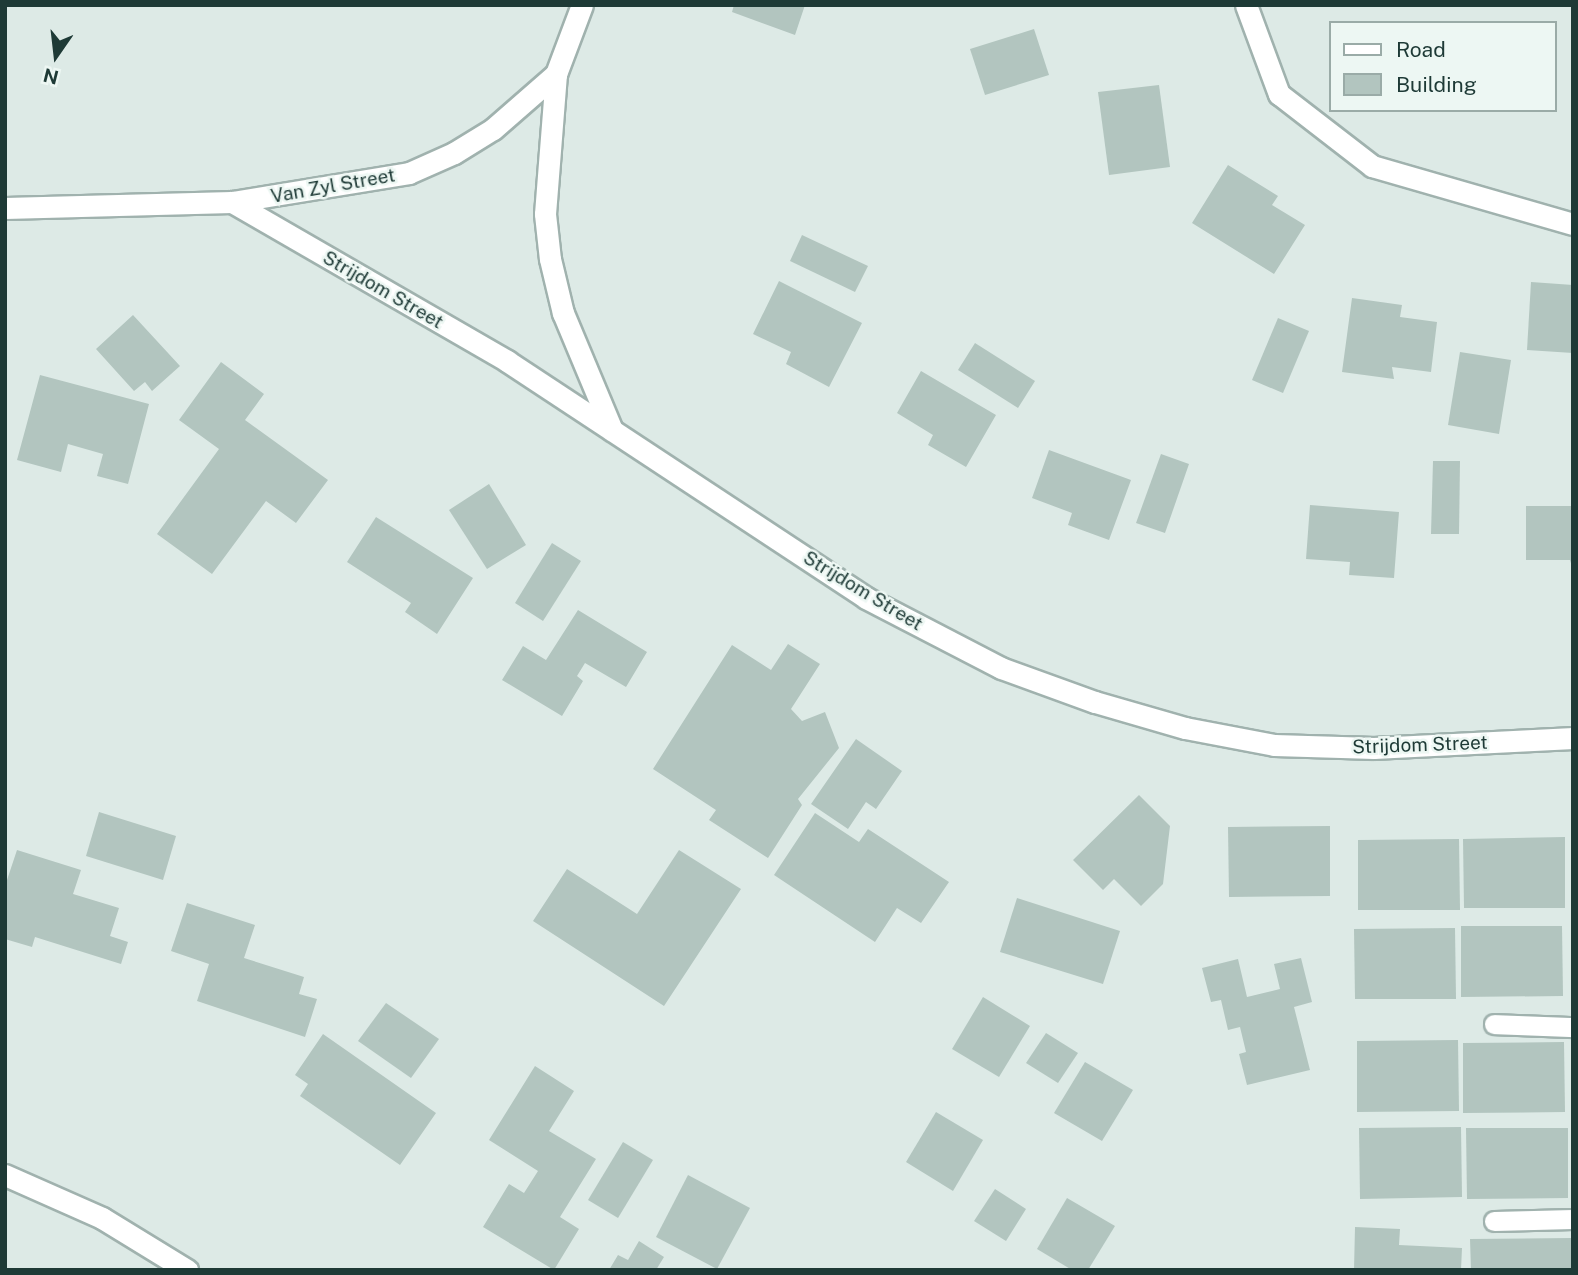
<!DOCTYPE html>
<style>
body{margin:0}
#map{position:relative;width:1578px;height:1275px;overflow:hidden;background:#ddeae6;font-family:"Public Sans",sans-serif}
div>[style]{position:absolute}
.building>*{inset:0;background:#b2c5bf}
.roads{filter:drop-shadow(2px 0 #a0b2ae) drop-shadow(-2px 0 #a0b2ae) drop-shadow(0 2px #a0b2ae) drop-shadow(0 -2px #a0b2ae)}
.service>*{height:19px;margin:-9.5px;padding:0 9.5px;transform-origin:9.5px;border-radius:9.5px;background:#fff}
.minor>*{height:21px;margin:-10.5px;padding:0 10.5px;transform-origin:10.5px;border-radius:10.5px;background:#fff}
span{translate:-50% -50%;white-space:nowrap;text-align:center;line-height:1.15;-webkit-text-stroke:5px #edf7f3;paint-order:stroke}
.street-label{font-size:19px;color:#1e3a36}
.frame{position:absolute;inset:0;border:7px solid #1e3a36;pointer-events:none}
.legend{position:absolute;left:1329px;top:21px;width:228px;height:91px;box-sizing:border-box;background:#edf7f3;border:2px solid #9aaba7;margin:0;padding:9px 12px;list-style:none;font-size:21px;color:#1e3a36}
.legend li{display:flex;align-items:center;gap:14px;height:35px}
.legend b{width:35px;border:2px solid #9aaba7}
.north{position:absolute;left:21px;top:21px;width:70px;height:70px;-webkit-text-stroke:5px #edf7f3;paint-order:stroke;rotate:194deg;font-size:19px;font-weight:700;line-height:28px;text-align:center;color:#1e3a36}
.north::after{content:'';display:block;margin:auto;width:24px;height:32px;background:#1e3a36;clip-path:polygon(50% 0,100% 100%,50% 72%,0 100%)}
</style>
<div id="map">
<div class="building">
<i style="clip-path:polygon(734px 5px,805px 5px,795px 35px,732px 12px)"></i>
<i style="clip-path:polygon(1034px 29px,1049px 75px,985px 95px,970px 49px)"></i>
<i style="clip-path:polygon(1159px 85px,1170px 167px,1109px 175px,1098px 92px)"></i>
<i style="clip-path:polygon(1228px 165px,1278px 196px,1272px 205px,1305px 225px,1274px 274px,1192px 223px)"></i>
<i style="clip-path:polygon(802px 235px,868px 266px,855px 292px,790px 261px)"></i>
<i style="clip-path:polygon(779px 281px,862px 323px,829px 387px,786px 364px,791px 352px,753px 334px)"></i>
<i style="clip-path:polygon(1531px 282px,1573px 285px,1573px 353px,1527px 350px)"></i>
<i style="clip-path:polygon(1352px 298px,1402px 305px,1400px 317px,1437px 322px,1431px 372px,1392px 367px,1394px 379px,1342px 372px)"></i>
<i style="clip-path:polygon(133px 315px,180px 366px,152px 391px,145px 382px,134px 391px,96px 349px)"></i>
<i style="clip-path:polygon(1278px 318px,1309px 331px,1283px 393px,1252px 380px)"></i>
<i style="clip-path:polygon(975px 343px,1035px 381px,1018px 408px,958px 370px)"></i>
<i style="clip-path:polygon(1460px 352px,1511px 360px,1499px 434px,1448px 425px)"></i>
<i style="clip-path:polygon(221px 362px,264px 394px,245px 420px,328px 480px,296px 523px,266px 501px,212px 574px,157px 534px,219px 449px,179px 420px)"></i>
<i style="clip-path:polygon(921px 371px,996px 415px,966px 467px,928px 445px,933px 435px,897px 413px)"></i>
<i style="clip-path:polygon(40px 375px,149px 404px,128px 484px,97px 476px,103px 454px,68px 444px,61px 472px,17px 460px)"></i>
<i style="clip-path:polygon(1049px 450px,1131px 480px,1109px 540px,1068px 525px,1072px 513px,1032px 498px)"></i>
<i style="clip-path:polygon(1161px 454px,1189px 464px,1165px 533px,1136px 523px)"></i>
<i style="clip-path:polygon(1433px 461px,1460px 461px,1459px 534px,1431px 534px)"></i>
<i style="clip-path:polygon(489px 484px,526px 545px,487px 569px,449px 510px)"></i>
<i style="clip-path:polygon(1310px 505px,1399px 512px,1394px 578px,1349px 575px,1350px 562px,1306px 559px)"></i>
<i style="clip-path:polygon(1526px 506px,1573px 506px,1573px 570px,1570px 560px,1526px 560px)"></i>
<i style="clip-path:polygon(376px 517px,473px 578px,437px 634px,405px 612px,411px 603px,347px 562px)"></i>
<i style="clip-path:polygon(552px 543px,581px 561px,543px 621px,515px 603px)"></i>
<i style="clip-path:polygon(578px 610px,647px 652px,626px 687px,585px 663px,577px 676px,583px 681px,562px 716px,502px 680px,523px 646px,546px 660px)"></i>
<i style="clip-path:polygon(788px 644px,820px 664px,791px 709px,802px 721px,825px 712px,839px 748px,798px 799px,802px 805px,768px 858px,709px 820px,716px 810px,653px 769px,732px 645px,771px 670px)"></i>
<i style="clip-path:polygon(856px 739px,902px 771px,876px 809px,866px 802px,848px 829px,811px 804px)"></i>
<i style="clip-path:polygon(1139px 795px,1170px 826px,1163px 884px,1141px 906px,1114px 879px,1103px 890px,1073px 860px)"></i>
<i style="clip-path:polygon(99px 812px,176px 836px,163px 880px,86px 856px)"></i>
<i style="clip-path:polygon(815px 813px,859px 842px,868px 829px,949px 882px,921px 923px,897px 908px,875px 942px,774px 875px)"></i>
<i style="clip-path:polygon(1330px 826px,1330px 896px,1229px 897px,1228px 827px)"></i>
<i style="clip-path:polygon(1565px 837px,1565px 908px,1464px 908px,1463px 839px)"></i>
<i style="clip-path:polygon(1459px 839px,1460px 910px,1358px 910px,1358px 840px)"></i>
<i style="clip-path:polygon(17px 850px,81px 870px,73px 894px,119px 908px,110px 936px,128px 942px,121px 964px,35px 937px,32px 947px,5px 939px,5px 886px)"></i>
<i style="clip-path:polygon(679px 850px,741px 889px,664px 1006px,533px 921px,567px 869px,637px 914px)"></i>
<i style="clip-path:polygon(1017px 898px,1120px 931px,1103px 984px,1000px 952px)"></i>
<i style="clip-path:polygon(187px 903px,255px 925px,244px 958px,304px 977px,299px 994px,317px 999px,305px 1037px,197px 1001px,209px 964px,171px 951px)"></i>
<i style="clip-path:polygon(1461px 926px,1562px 926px,1563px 996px,1461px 997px)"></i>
<i style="clip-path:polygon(1455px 928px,1456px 999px,1355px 999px,1354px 929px)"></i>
<i style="clip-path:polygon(1301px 958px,1312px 1002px,1294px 1007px,1310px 1070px,1247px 1085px,1239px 1054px,1246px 1052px,1240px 1027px,1228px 1030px,1221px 1000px,1211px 1002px,1202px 968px,1238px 959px,1247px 997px,1280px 989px,1274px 964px)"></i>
<i style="clip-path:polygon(983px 997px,1030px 1026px,999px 1077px,952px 1049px)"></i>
<i style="clip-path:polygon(386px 1003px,439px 1039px,411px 1078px,358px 1041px)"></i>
<i style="clip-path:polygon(1046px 1033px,1078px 1053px,1058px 1083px,1026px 1063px)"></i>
<i style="clip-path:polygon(323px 1034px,436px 1113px,400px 1165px,300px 1096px,308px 1084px,295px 1075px)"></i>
<i style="clip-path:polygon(1458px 1040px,1459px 1111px,1357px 1112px,1357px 1041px)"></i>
<i style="clip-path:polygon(1564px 1042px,1565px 1112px,1463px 1113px,1463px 1043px)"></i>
<i style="clip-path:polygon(1085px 1062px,1133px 1090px,1102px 1141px,1054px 1113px)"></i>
<i style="clip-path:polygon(535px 1066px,574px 1091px,549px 1131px,596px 1159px,560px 1217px,579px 1229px,554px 1270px,483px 1227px,509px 1184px,524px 1193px,538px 1171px,489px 1140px)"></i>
<i style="clip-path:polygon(936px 1112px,983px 1140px,953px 1191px,906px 1162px)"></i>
<i style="clip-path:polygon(1461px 1127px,1462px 1197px,1360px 1199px,1359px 1128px)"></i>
<i style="clip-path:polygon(1466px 1128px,1568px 1128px,1568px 1198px,1467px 1199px)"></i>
<i style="clip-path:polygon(623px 1142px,653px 1160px,618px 1218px,588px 1200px)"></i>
<i style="clip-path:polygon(688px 1175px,750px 1208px,717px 1269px,656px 1237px)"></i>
<i style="clip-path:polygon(995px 1189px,1026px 1209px,1006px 1241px,974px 1221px)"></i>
<i style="clip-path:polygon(1067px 1198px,1115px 1226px,1088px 1270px,1072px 1270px,1037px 1249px)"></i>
<i style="clip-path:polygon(1355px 1227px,1400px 1229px,1399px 1245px,1462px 1248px,1461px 1270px,1354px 1270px)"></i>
<i style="clip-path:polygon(1572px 1238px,1572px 1270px,1471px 1270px,1470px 1239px)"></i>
<i style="clip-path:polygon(639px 1241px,664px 1257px,656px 1270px,609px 1270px,618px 1255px,628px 1260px)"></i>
</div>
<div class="roads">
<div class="service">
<i style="left:1494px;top:1024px;width:79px;rotate:2.2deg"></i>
<i style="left:1494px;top:1221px;width:79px;rotate:-1.5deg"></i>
</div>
<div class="minor">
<i style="left:1246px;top:5px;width:95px;rotate:69.7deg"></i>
<i style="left:1279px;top:94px;width:118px;rotate:37.7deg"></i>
<i style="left:1372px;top:166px;width:209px;rotate:16.1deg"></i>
<i style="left:556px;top:74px;width:140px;rotate:94.5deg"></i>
<i style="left:545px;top:214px;width:45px;rotate:83.7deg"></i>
<i style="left:550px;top:259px;width:56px;rotate:76.5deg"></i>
<i style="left:563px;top:313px;width:127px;rotate:67.3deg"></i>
<i style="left:232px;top:202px;width:318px;rotate:30deg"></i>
<i style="left:507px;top:361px;width:430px;rotate:33.4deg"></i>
<i style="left:866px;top:598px;width:152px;rotate:27.4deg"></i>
<i style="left:1001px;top:668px;width:100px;rotate:19.9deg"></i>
<i style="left:1095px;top:702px;width:94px;rotate:16.1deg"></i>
<i style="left:1185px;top:728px;width:91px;rotate:10.8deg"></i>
<i style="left:1274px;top:745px;width:100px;rotate:1.7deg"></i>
<i style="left:1374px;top:748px;width:199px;rotate:-2.9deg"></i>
<i style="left:5px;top:208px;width:227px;rotate:-1.5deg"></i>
<i style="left:232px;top:202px;width:179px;rotate:-9.3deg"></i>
<i style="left:409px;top:173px;width:49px;rotate:-24deg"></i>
<i style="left:454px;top:153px;width:46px;rotate:-31.6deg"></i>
<i style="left:493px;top:129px;width:84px;rotate:-41.1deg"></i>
<i style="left:556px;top:74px;width:74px;rotate:-69.4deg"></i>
<i style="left:5px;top:1175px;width:106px;rotate:23.9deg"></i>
<i style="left:102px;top:1218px;width:100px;rotate:31.5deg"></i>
</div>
</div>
<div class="street-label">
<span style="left:333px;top:186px;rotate:-10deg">Van Zyl Street</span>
<span style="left:383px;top:290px;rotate:30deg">Strijdom Street</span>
<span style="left:863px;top:591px;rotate:31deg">Strijdom Street</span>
<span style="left:1420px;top:745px;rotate:-2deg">Strijdom Street</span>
</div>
<div class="frame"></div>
<ul class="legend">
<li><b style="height:9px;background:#fff"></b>Road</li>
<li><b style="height:19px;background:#b2c5bf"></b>Building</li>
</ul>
<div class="north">N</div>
</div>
